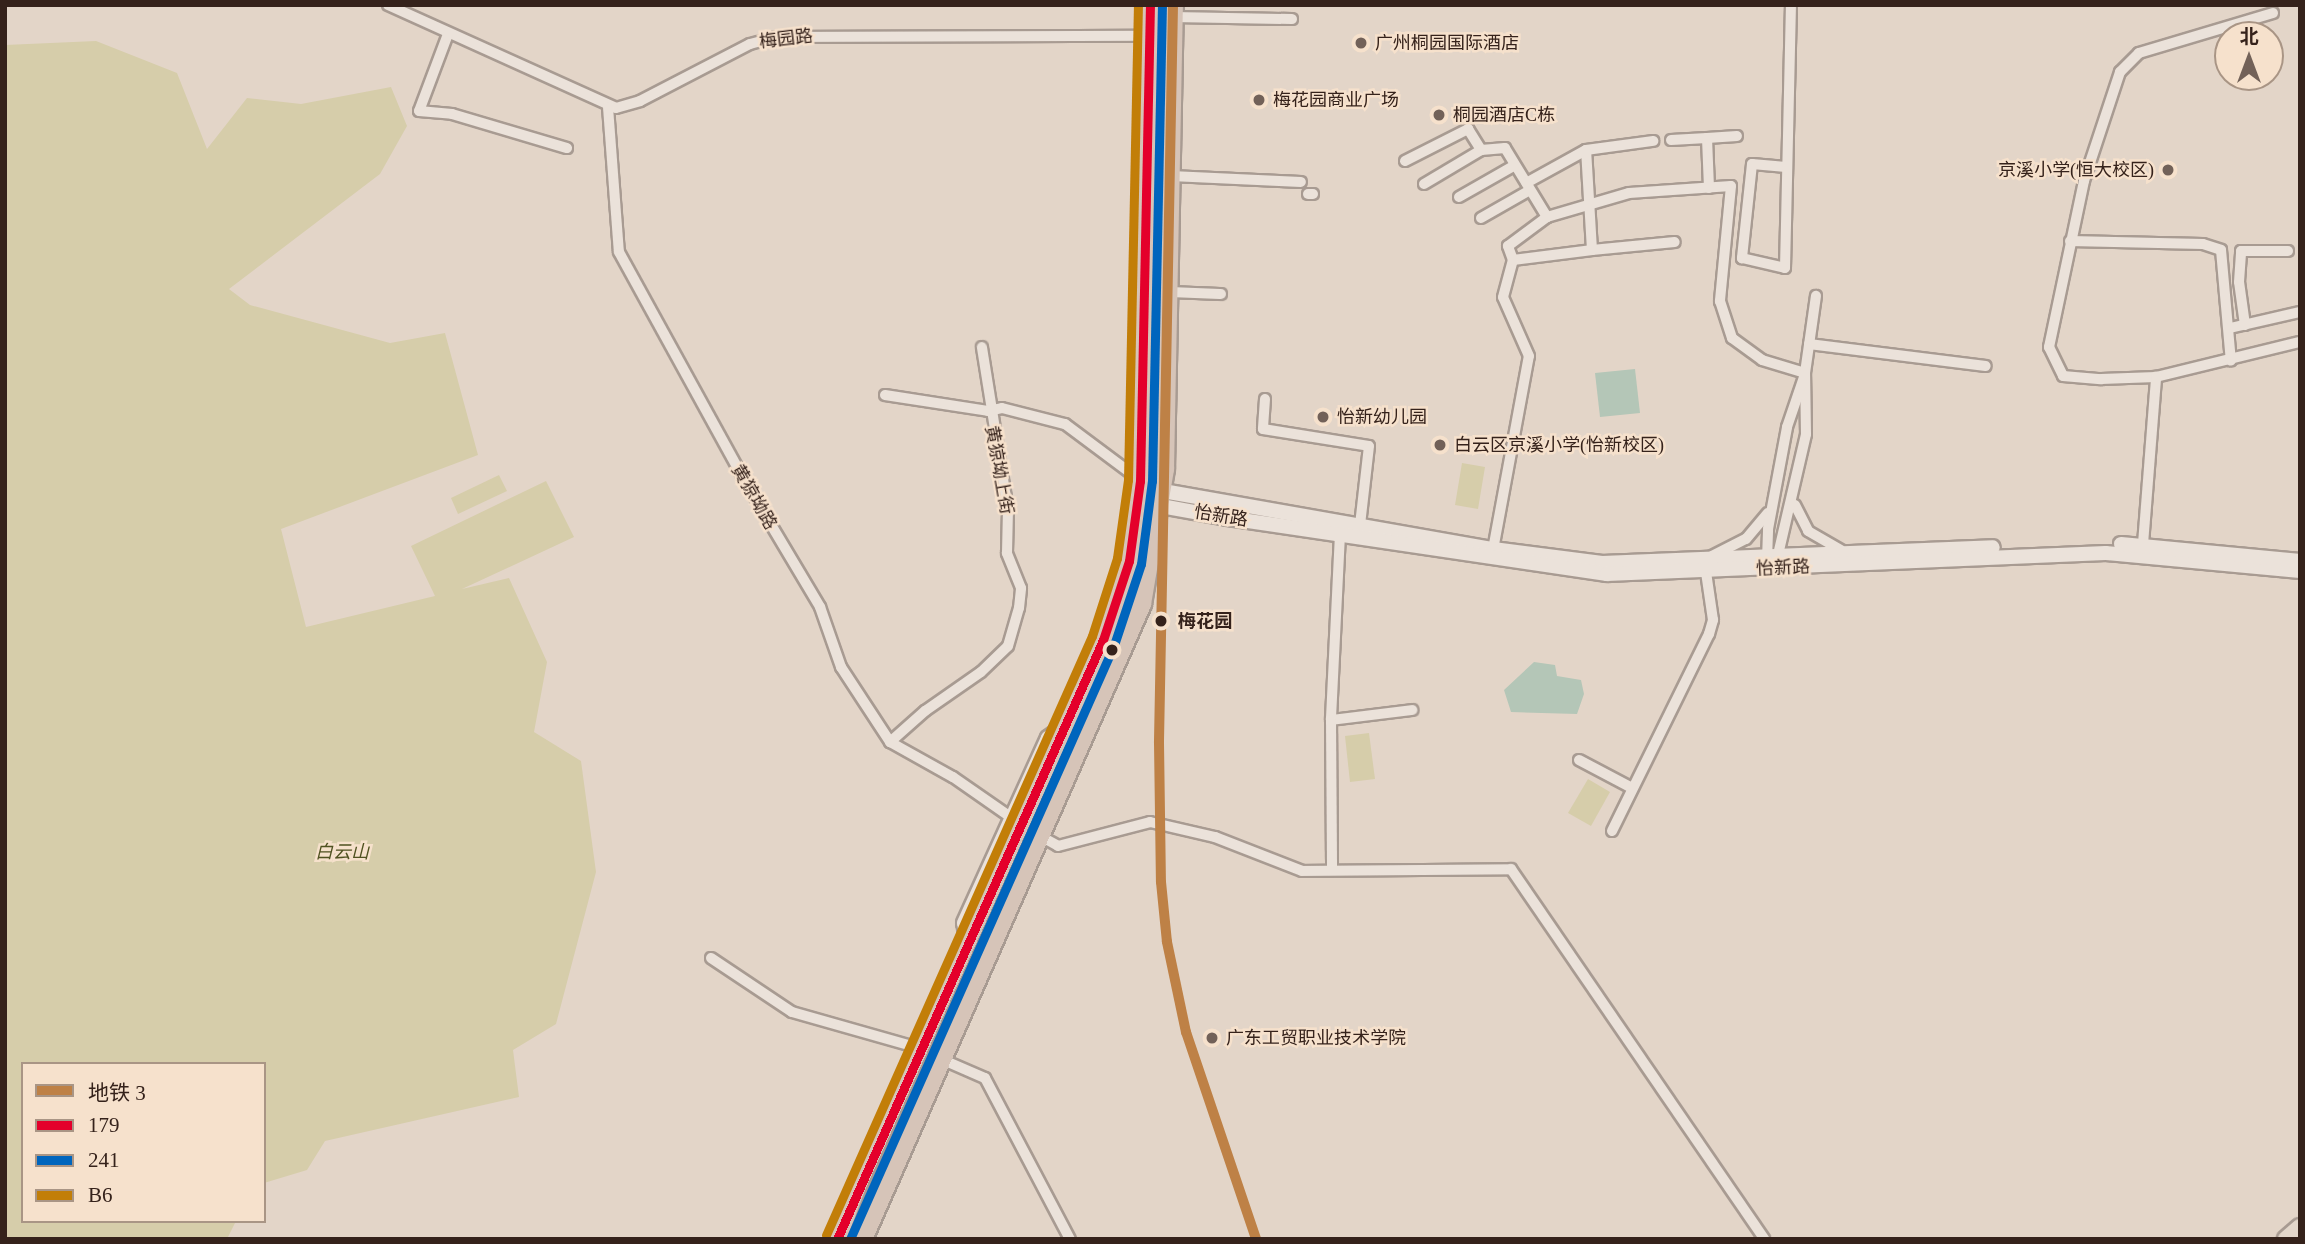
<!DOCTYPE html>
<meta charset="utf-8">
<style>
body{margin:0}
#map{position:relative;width:2305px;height:1244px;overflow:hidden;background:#e3d5c8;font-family:"Times New Roman","Noto Sans SC",serif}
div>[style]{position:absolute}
.green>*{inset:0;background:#d6cdaa}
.water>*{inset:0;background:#b4c6b7}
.roads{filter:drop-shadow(2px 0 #a89b92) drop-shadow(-2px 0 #a89b92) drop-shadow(0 2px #a89b92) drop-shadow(0 -2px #a89b92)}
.street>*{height:10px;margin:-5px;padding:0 5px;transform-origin:5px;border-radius:5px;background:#ebe2da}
.secondary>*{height:14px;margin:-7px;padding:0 7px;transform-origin:7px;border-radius:7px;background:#ebe2da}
.primary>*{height:16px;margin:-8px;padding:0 8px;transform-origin:8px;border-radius:8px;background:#e3d7cb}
.highway>*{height:18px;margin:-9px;padding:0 9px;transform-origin:9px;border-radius:9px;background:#d6c4b8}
.bus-1>*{height:9px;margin:-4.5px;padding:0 4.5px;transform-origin:4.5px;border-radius:4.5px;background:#e4002b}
.bus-2>*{height:9px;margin:-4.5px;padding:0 4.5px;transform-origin:4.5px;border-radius:4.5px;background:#0065bd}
.bus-3>*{height:9px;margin:-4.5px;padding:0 4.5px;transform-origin:4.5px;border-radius:4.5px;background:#c27e08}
.metro-1>*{height:10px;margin:-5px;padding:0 5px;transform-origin:5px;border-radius:5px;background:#be8146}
.dots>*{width:19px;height:19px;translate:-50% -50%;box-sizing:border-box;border:4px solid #f6e1cc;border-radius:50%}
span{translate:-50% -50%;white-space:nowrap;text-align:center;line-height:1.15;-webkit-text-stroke:5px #f6e1cc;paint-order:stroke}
.street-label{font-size:18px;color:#35221b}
.poi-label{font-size:18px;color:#35221b}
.left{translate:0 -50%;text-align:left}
.right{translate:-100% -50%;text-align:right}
.stop-label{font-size:18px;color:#35221b;font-weight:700}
.park-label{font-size:18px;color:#505221;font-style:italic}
.frame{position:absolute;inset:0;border:7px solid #35221b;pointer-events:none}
.legend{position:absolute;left:21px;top:1062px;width:245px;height:161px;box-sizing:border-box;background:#f6e1cc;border:2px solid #a99585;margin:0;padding:9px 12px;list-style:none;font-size:21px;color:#35221b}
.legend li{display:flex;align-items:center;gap:14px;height:35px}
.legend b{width:35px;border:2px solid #a99585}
.north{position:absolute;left:2214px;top:21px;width:70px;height:70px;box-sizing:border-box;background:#f6e1cc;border:2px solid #a99585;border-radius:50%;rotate:0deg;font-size:19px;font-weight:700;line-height:28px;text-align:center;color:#35221b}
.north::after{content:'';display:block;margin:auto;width:24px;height:32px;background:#726158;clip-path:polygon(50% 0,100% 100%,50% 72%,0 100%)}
</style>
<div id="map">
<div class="green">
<i style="clip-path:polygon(96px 41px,177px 73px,207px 149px,247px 98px,301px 104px,391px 87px,407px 126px,380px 174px,229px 289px,250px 305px,390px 343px,445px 333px,478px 455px,281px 529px,306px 627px,435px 596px,411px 546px,546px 481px,574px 537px,462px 589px,509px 578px,547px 662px,534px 732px,581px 761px,596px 872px,556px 1024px,513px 1050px,519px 1097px,325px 1141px,307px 1170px,264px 1183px,264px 1064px,23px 1064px,23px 1221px,236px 1221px,227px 1239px,5px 1239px,5px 45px)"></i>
<i style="clip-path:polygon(1462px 463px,1485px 467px,1478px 509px,1455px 505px)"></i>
<i style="clip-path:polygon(499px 475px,507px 491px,458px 514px,451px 498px)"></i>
<i style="clip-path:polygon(1369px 733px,1375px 779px,1350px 782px,1345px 736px)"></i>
<i style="clip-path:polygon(1588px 779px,1610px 792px,1591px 826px,1568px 813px)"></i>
</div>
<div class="water">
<i style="clip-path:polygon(1635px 369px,1640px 413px,1600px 417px,1595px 373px)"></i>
<i style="clip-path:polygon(1534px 662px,1555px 665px,1557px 676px,1581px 680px,1584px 694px,1577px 714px,1511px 712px,1504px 690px)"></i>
</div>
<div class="roads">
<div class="street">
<i style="left:388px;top:5px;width:250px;rotate:24.3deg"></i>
<i style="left:616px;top:108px;width:25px;rotate:-16deg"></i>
<i style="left:640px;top:101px;width:124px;rotate:-27.4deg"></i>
<i style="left:750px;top:44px;width:27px;rotate:-15deg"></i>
<i style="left:776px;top:37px;width:373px;rotate:-0.2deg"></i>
<i style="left:1149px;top:36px;width:31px;rotate:-38deg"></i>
<i style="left:1173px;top:17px;width:119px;rotate:1deg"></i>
<i style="left:2273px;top:13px;width:140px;rotate:163.4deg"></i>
<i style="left:2139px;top:53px;width:27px;rotate:135deg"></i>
<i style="left:2120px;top:72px;width:115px;rotate:108.3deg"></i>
<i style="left:2084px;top:181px;width:170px;rotate:101.9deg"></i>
<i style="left:2049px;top:347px;width:32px;rotate:64deg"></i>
<i style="left:2063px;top:376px;width:38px;rotate:5deg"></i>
<i style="left:2101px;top:379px;width:55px;rotate:-2.1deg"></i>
<i style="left:2156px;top:377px;width:148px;rotate:-13.7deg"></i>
<i style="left:448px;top:34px;width:82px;rotate:110.6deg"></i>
<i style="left:419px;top:111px;width:33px;rotate:5deg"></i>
<i style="left:452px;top:114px;width:120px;rotate:16.5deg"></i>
<i style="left:608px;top:107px;width:145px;rotate:85.7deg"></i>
<i style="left:619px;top:252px;width:261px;rotate:61.2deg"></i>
<i style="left:745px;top:481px;width:147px;rotate:59.2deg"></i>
<i style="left:820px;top:607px;width:64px;rotate:70.7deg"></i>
<i style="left:841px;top:667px;width:90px;rotate:56.8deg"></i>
<i style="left:890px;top:742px;width:72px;rotate:29.1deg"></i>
<i style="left:953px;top:777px;width:72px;rotate:34.8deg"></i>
<i style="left:1707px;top:138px;width:30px;rotate:-4deg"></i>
<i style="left:1671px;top:140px;width:36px;rotate:-3deg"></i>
<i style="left:1707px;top:138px;width:50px;rotate:87.7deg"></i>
<i style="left:1586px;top:150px;width:68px;rotate:-7.7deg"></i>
<i style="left:1405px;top:161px;width:71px;rotate:-26.9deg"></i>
<i style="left:1468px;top:129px;width:25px;rotate:58deg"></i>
<i style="left:1481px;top:150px;width:24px;rotate:-5deg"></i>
<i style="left:1505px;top:148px;width:81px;rotate:58.7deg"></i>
<i style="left:1786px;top:167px;width:34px;rotate:-175deg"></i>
<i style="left:1752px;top:164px;width:95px;rotate:96.1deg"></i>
<i style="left:1742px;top:258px;width:44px;rotate:13.1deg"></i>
<i style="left:1785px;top:268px;width:263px;rotate:-88.7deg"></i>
<i style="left:1171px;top:176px;width:130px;rotate:2.6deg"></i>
<i style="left:1424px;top:184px;width:66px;rotate:-30.8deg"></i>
<i style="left:1308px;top:194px;width:5px"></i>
<i style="left:1459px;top:197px;width:64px;rotate:-29.7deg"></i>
<i style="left:1481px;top:218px;width:56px;rotate:-29.7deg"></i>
<i style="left:2070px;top:241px;width:133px;rotate:1.3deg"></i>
<i style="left:2203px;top:244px;width:19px;rotate:18deg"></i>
<i style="left:2221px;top:250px;width:111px;rotate:84.9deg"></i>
<i style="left:1592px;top:250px;width:83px;rotate:-5.5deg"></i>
<i style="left:1513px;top:260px;width:80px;rotate:-7.2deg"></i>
<i style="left:1592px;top:250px;width:100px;rotate:-93.4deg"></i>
<i style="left:1586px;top:150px;width:68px;rotate:151.2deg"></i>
<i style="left:1169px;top:292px;width:52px;rotate:2.2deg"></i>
<i style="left:2245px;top:325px;width:43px;rotate:-97.9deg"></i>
<i style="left:2239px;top:282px;width:31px;rotate:-86deg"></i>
<i style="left:2241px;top:251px;width:47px"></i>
<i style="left:2230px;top:328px;width:72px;rotate:-12.9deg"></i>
<i style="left:1809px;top:344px;width:178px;rotate:7.1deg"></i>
<i style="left:885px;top:395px;width:104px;rotate:8.8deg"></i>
<i style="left:988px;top:411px;width:14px;rotate:-12deg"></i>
<i style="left:1002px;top:408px;width:65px;rotate:14.3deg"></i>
<i style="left:1065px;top:424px;width:94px;rotate:36.7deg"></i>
<i style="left:1265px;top:399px;width:30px;rotate:94deg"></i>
<i style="left:1263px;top:429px;width:107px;rotate:9.1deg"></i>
<i style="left:1369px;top:446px;width:80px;rotate:96.5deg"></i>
<i style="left:1795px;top:505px;width:29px;rotate:63deg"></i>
<i style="left:1808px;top:531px;width:38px;rotate:30deg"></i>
<i style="left:1340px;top:534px;width:186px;rotate:92.8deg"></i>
<i style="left:1331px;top:720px;width:82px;rotate:-7deg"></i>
<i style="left:2143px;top:544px;width:168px;rotate:-85.5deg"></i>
<i style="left:1492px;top:555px;width:202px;rotate:-79.5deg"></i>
<i style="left:1529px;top:356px;width:64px;rotate:-113.8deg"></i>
<i style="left:1503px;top:297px;width:38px;rotate:-75deg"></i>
<i style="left:1513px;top:260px;width:15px;rotate:-110deg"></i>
<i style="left:1508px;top:246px;width:49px;rotate:-36.6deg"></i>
<i style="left:1547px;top:217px;width:85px;rotate:-16.3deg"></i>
<i style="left:1629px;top:193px;width:102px;rotate:-3.9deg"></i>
<i style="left:1731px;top:186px;width:116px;rotate:95.5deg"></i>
<i style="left:1720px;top:301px;width:39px;rotate:72deg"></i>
<i style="left:1732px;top:338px;width:37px;rotate:36deg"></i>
<i style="left:1762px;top:360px;width:45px;rotate:16.8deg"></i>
<i style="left:1712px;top:556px;width:38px;rotate:-27deg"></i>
<i style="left:1746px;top:539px;width:34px;rotate:-50deg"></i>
<i style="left:1777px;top:559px;width:128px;rotate:-76.9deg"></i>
<i style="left:1806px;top:434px;width:61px;rotate:-90.9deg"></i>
<i style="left:1805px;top:373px;width:78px;rotate:-81.9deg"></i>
<i style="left:1767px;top:560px;width:31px;rotate:-88deg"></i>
<i style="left:1768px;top:529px;width:104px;rotate:-79.4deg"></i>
<i style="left:1787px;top:427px;width:53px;rotate:-71.2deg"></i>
<i style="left:1331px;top:720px;width:150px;rotate:89.6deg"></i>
<i style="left:890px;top:742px;width:47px;rotate:-41.5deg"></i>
<i style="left:925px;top:711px;width:68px;rotate:-34.9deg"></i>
<i style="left:981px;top:672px;width:37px;rotate:-44deg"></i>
<i style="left:1008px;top:646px;width:40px;rotate:-74deg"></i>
<i style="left:1019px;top:608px;width:20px;rotate:-84deg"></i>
<i style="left:1021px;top:588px;width:38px;rotate:-112deg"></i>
<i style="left:1007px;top:553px;width:43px;rotate:-88.7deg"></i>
<i style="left:1008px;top:510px;width:165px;rotate:-99.1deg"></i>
<i style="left:1579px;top:760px;width:60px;rotate:27.8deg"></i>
<i style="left:1612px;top:831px;width:220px;rotate:-63.8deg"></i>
<i style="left:1709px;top:634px;width:15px;rotate:-74deg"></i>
<i style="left:1713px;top:620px;width:49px;rotate:-98.3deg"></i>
<i style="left:1042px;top:837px;width:18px;rotate:29deg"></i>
<i style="left:1058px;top:846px;width:95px;rotate:-14.6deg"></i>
<i style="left:1150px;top:822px;width:67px;rotate:13deg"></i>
<i style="left:1215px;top:837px;width:93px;rotate:21.3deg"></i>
<i style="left:1302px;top:871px;width:209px;rotate:-0.5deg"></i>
<i style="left:1511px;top:869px;width:448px;rotate:55.6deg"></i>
<i style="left:711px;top:958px;width:97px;rotate:33.7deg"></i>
<i style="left:792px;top:1012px;width:132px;rotate:15.8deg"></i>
<i style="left:941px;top:1059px;width:48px;rotate:23.4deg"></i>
<i style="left:985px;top:1078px;width:182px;rotate:62.2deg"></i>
</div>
<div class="secondary">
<i style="left:1152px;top:493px;width:11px;rotate:-10deg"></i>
<i style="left:1163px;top:491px;width:335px;rotate:10deg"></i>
<i style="left:1493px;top:549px;width:110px;rotate:7.3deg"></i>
<i style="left:1602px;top:563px;width:391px;rotate:-2.3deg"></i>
<i style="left:1140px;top:495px;width:24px;rotate:28deg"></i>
<i style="left:1161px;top:506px;width:68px;rotate:10.2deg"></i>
<i style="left:1228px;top:518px;width:383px;rotate:8.4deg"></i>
<i style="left:1607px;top:574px;width:499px;rotate:-2.4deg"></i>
<i style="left:2106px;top:553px;width:195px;rotate:5.3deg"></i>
<i style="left:2121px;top:544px;width:180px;rotate:5.4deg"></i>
<i style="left:967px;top:941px;width:18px;rotate:-99deg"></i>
<i style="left:964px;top:923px;width:203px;rotate:-65.6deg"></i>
<i style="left:1048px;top:738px;width:19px;rotate:-36deg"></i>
</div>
<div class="primary">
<i style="left:2286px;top:1239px;width:18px;rotate:-41deg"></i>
</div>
<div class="highway">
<i style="left:837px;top:1239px;width:57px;rotate:-69.3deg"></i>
<i style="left:857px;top:1186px;width:599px;rotate:-65.75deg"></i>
<i style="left:1103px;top:640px;width:83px;rotate:-71.8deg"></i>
<i style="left:1129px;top:561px;width:81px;rotate:-82.2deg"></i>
<i style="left:1140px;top:481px;width:476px;rotate:-88.8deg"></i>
<i style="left:863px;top:1239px;width:694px;rotate:-66.28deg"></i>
<i style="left:1142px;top:604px;width:137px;rotate:-80.3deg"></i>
<i style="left:1165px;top:469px;width:464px;rotate:-88.9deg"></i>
</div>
</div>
<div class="bus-1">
<i style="left:837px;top:1239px;width:655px;rotate:-66.06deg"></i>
<i style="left:1103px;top:640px;width:83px;rotate:-71.8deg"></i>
<i style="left:1129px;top:561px;width:81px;rotate:-82.2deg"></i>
<i style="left:1140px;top:481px;width:476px;rotate:-88.8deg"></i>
</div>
<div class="bus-2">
<i style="left:850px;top:1239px;width:650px;rotate:-66.04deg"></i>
<i style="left:1114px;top:645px;width:85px;rotate:-71.6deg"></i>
<i style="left:1141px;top:564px;width:84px;rotate:-82.5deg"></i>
<i style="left:1152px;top:481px;width:476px;rotate:-88.8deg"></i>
</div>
<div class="bus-3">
<i style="left:826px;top:1235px;width:655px;rotate:-66.06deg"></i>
<i style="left:1092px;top:636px;width:82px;rotate:-72.2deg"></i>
<i style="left:1117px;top:558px;width:79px;rotate:-82deg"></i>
<i style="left:1128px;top:480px;width:475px;rotate:-88.8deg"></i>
</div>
<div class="metro-1">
<i style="left:1173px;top:5px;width:738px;rotate:91.09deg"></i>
<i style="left:1159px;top:743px;width:139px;rotate:89.2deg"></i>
<i style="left:1161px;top:882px;width:60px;rotate:84.3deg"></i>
<i style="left:1167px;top:942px;width:92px;rotate:78.1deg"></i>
<i style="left:1186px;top:1032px;width:219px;rotate:71.3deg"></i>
</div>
<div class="dots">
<i style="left:1361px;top:43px;background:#726158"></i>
<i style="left:1259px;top:100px;background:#726158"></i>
<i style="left:1439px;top:115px;background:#726158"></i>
<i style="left:2168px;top:170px;background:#726158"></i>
<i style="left:1323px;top:417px;background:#726158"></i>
<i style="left:1440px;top:445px;background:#726158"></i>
<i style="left:1161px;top:621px;background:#35221b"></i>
<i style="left:1112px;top:650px;background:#35221b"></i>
<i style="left:1212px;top:1038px;background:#726158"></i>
</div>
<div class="street-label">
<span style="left:786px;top:39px;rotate:-7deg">梅园路</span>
<span style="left:999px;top:470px;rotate:80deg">黄猄坳上街</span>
<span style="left:754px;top:497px;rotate:60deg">黄猄坳路</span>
<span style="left:1221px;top:516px;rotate:9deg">怡新路</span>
<span style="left:1783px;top:568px;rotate:-3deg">怡新路</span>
</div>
<div class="poi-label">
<span class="left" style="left:1375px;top:43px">广州桐园国际酒店</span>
<span class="left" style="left:1273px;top:100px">梅花园商业广场</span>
<span class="left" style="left:1453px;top:115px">桐园酒店C栋</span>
<span class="right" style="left:2154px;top:170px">京溪小学(恒大校区)</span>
<span class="left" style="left:1337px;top:417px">怡新幼儿园</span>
<span class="left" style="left:1454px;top:445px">白云区京溪小学(怡新校区)</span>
<span class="left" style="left:1226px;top:1038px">广东工贸职业技术学院</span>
</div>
<div class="stop-label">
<span class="left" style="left:1178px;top:621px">梅花园</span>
</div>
<div class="park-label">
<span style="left:342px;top:852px">白云山</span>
</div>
<div class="frame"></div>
<ul class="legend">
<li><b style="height:9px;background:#be8146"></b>地铁 3</li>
<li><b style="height:9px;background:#e4002b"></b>179</li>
<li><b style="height:9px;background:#0065bd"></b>241</li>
<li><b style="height:9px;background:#c27e08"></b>B6</li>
</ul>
<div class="north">北</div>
</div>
